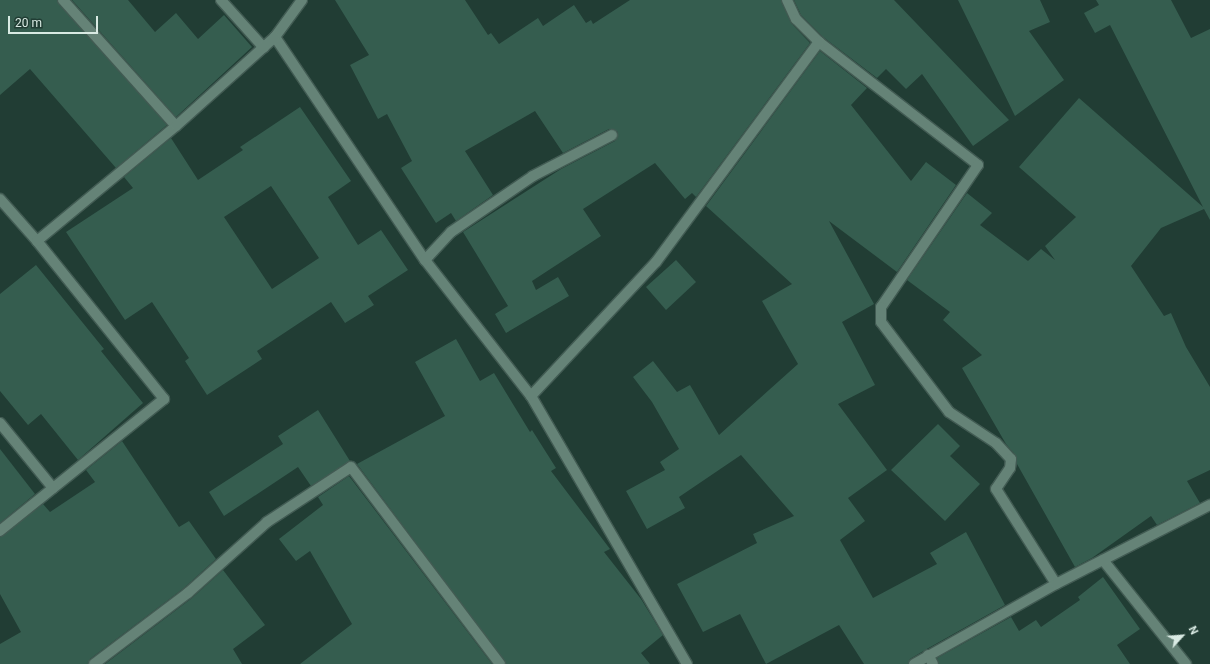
<!DOCTYPE html>
<style>
body{margin:0}
#map{position:relative;width:1210px;height:664px;overflow:hidden;background:#213d34;font-family:Roboto,sans-serif}
div>[style]{position:absolute}
.building>*{inset:0;background:#355d4f}
.roads{filter:drop-shadow(1px 0 #425b53) drop-shadow(-1px 0 #425b53) drop-shadow(0 1px #425b53) drop-shadow(0 -1px #425b53)}
.minor>*{height:10px;margin:-5px;padding:0 5px;transform-origin:5px;border-radius:5px;background:#658377}
span{translate:-50% -50%;white-space:nowrap;text-align:center;line-height:1.15;-webkit-text-stroke:3px #213d34;paint-order:stroke}
.north{position:absolute;left:1162px;top:616px;width:40px;height:40px;-webkit-text-stroke:3px #213d34;paint-order:stroke;rotate:64deg;font-size:11px;font-weight:700;line-height:16px;text-align:center;color:#d9eae3}
.north::after{content:'';display:block;margin:auto;width:14px;height:18px;background:#d9eae3;clip-path:polygon(50% 0,100% 100%,50% 72%,0 100%)}
.scale{position:absolute;left:8px;top:16px;width:90px;height:18px;box-sizing:border-box;border:2px solid #d9eae3;border-top:0;padding-left:5px;font-size:12px;line-height:14px;white-space:nowrap;color:#d9eae3;-webkit-text-stroke:3px #213d34;paint-order:stroke}
</style>
<div id="map">
<div class="building">
<i style="clip-path:polygon(0 0,57px 0,167px 125px,116px 168px,30px 69px,0 95px)"></i>
<i style="clip-path:polygon(72px 0,128px 0,155px 32px,176px 13px,198px 39px,224px 15px,252px 47px,176px 117px)"></i>
<i style="clip-path:polygon(335px 0,465px 0,488px 35px,491px 33px,499px 44px,538px 18px,543px 26px,574px 5px,586px 23px,591px 20px,593px 24px,630px 0,781px 0,791px 23px,810px 43px,696px 197px,692px 193px,685px 199px,655px 163px,583px 209px,601px 236px,532px 281px,536px 290px,558px 277px,569px 296px,506px 333px,495px 314px,508px 306px,463px 232px,561px 169px,615px 141px,618px 132px,609px 129px,563px 153px,535px 111px,465px 151px,493px 195px,456px 221px,451px 213px,436px 223px,401px 168px,412px 161px,387px 114px,378px 119px,350px 65px,369px 55px)"></i>
<i style="clip-path:polygon(794px 0,894px 0,1009px 120px,973px 146px,922px 74px,906px 89px,886px 69px,877px 78px,823px 37px,801px 15px)"></i>
<i style="clip-path:polygon(958px 0,1040px 0,1050px 22px,1029px 31px,1064px 80px,1015px 116px)"></i>
<i style="clip-path:polygon(1096px 0,1171px 0,1191px 38px,1210px 29px,1210px 220px,1204px 209px,1161px 228px,1131px 266px,1164px 316px,1171px 313px,1186px 347px,1210px 387px,1210px 470px,1187px 481px,1200px 503px,1157px 525px,1151px 516px,1092px 558px,1075px 567px,1017px 464px,1017px 457px,1006px 444px,962px 368px,982px 355px,943px 320px,950px 312px,907px 280px,967px 193px,992px 213px,980px 225px,1028px 261px,1041px 249px,1055px 260px,1045px 246px,1076px 217px,1019px 167px,1079px 98px,1203px 207px,1110px 25px,1095px 33px,1084px 13px,1099px 5px)"></i>
<i style="clip-path:polygon(820px 51px,867px 88px,851px 105px,911px 181px,926px 162px,956px 185px,897px 272px,829px 221px,874px 304px,842px 322px,875px 385px,838px 404px,887px 470px,848px 498px,865px 521px,840px 540px,873px 598px,937px 564px,930px 553px,966px 532px,1005px 605px,925px 650px,910px 659px,908px 664px,864px 664px,839px 625px,766px 664px,740px 614px,703px 632px,677px 584px,757px 543px,753px 534px,794px 516px,741px 455px,679px 497px,685px 508px,647px 529px,626px 491px,665px 470px,660px 462px,679px 449px,652px 402px,633px 377px,653px 361px,677px 392px,690px 385px,719px 435px,798px 364px,762px 301px,792px 284px,706px 206px)"></i>
<i style="clip-path:polygon(evenodd,300px 107px,351px 181px,328px 197px,358px 245px,381px 230px,408px 270px,368px 296px,374px 305px,345px 323px,331px 302px,257px 351px,262px 359px,207px 395px,185px 361px,189px 358px,152px 302px,125px 320px,66px 232px,133px 188px,124px 177px,171px 138px,198px 180px,243px 150px,240px 147px,300px 107px,271px 186px,319px 258px,272px 289px,224px 217px,271px 186px)"></i>
<i style="clip-path:polygon(676px 260px,696px 282px,666px 310px,646px 287px)"></i>
<i style="clip-path:polygon(36px 265px,104px 349px,101px 351px,143px 403px,78px 460px,41px 414px,28px 425px,0 391px,0 294px)"></i>
<i style="clip-path:polygon(456px 339px,480px 381px,494px 373px,530px 432px,532px 430px,556px 468px,551px 471px,610px 549px,604px 552px,641px 599px,663px 635px,641px 653px,650px 664px,506px 664px,357px 464px,445px 416px,415px 362px)"></i>
<i style="clip-path:polygon(318px 410px,350px 461px,311px 486px,298px 467px,224px 516px,209px 492px,283px 444px,278px 436px)"></i>
<i style="clip-path:polygon(938px 424px,960px 446px,950px 456px,980px 484px,945px 521px,891px 470px)"></i>
<i style="clip-path:polygon(122px 441px,179px 527px,189px 521px,216px 559px,184px 588px,90px 659px,88px 664px,0 664px,0 644px,21px 632px,0 594px,0 537px,43px 504px,50px 512px,95px 482px,86px 470px)"></i>
<i style="clip-path:polygon(0 449px,35px 494px,0 523px)"></i>
<i style="clip-path:polygon(349px 476px,492px 664px,300px 664px,352px 624px,310px 551px,296px 561px,279px 539px,323px 505px,318px 497px)"></i>
<i style="clip-path:polygon(223px 570px,265px 625px,233px 649px,242px 664px,105px 664px,192px 598px)"></i>
<i style="clip-path:polygon(1103px 577px,1140px 629px,1117px 645px,1130px 664px,939px 664px,937px 658px,1011px 617px,1019px 631px,1036px 620px,1041px 627px,1080px 600px,1078px 597px)"></i>
</div>
<div class="roads">
<div class="minor">
<i style="left:63px;top:0;width:169px;rotate:48.1deg"></i>
<i style="left:221px;top:0;width:64px;rotate:48.1deg"></i>
<i style="left:302px;top:0;width:46px;rotate:126.1deg"></i>
<i style="left:275px;top:37px;width:269px;rotate:56.1deg"></i>
<i style="left:425px;top:260px;width:172px;rotate:52.1deg"></i>
<i style="left:531px;top:396px;width:310px;rotate:59.8deg"></i>
<i style="left:787px;top:0;width:21px;rotate:65deg"></i>
<i style="left:796px;top:19px;width:33px;rotate:45deg"></i>
<i style="left:819px;top:42px;width:201px;rotate:37.7deg"></i>
<i style="left:978px;top:165px;width:172px;rotate:124.3deg"></i>
<i style="left:881px;top:307px;width:15px;rotate:90deg"></i>
<i style="left:881px;top:322px;width:113px;rotate:52.9deg"></i>
<i style="left:949px;top:412px;width:56px;rotate:33.4deg"></i>
<i style="left:996px;top:443px;width:22px;rotate:47deg"></i>
<i style="left:1011px;top:459px;width:9px;rotate:96deg"></i>
<i style="left:1010px;top:468px;width:25px;rotate:124deg"></i>
<i style="left:996px;top:489px;width:112px;rotate:57.7deg"></i>
<i style="left:0;top:199px;width:56px;rotate:48.6deg"></i>
<i style="left:37px;top:241px;width:203px;rotate:51.2deg"></i>
<i style="left:164px;top:399px;width:211px;rotate:141.2deg"></i>
<i style="left:37px;top:241px;width:180px;rotate:-39.6deg"></i>
<i style="left:176px;top:126px;width:133px;rotate:-42deg"></i>
<i style="left:425px;top:260px;width:38px;rotate:-47deg"></i>
<i style="left:451px;top:232px;width:99px;rotate:-34.3deg"></i>
<i style="left:533px;top:176px;width:89px;rotate:-27.4deg"></i>
<i style="left:531px;top:396px;width:183px;rotate:-47deg"></i>
<i style="left:656px;top:262px;width:274px;rotate:-53.5deg"></i>
<i style="left:0;top:423px;width:84px;rotate:50.8deg"></i>
<i style="left:1103px;top:560px;width:133px;rotate:51.4deg"></i>
<i style="left:928px;top:655px;width:10px;rotate:61deg"></i>
<i style="left:94px;top:664px;width:118px;rotate:-37.1deg"></i>
<i style="left:188px;top:593px;width:106px;rotate:-41.9deg"></i>
<i style="left:267px;top:522px;width:100px;rotate:-33.2deg"></i>
<i style="left:351px;top:467px;width:247px;rotate:52.9deg"></i>
<i style="left:914px;top:664px;width:163px;rotate:-29.4deg"></i>
<i style="left:1056px;top:584px;width:173px;rotate:-27.2deg"></i>
</div>
</div>
<div class="north">N</div>
<div class="scale">20 m</div>
</div>
